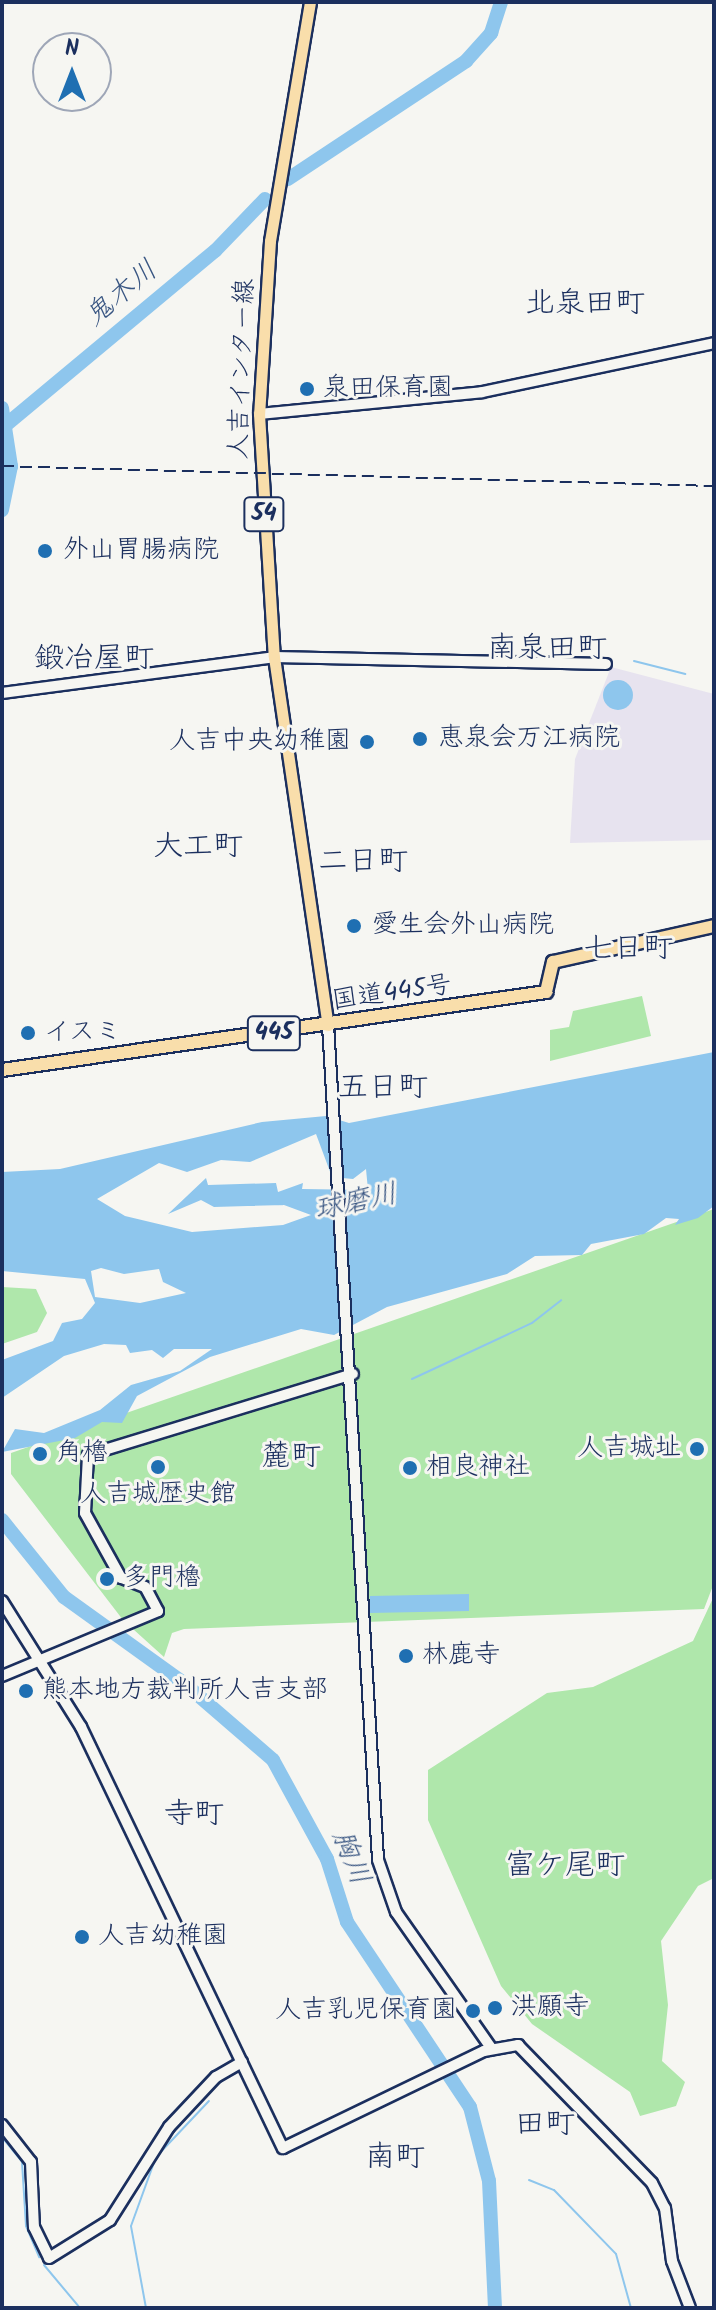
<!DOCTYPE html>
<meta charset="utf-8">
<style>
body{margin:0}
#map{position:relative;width:716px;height:2310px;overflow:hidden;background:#f6f6f2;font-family:Kalam,"Klee One",sans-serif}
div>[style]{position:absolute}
.built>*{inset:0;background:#e7e3ef}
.green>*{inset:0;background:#afe7ab}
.water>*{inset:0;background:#8ec6ed}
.round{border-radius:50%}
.stream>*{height:2px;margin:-1px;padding:0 1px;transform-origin:1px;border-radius:1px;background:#8ec6ed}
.river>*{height:14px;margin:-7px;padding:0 7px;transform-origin:7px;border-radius:7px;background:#8ec6ed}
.roads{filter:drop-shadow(2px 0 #1b2f5e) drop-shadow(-2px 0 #1b2f5e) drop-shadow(0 2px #1b2f5e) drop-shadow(0 -2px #1b2f5e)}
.secondary>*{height:10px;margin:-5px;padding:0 5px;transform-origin:5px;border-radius:5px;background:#f6f6f2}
.primary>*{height:11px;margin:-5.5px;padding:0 5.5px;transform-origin:5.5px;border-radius:5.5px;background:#f9deab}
.highway>*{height:12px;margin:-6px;padding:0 6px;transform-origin:6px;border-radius:6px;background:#f9deab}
.rail>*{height:2px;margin-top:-1px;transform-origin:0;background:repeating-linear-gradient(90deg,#1b2f5e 0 12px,transparent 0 18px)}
.dots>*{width:22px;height:22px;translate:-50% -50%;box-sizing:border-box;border:4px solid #f6f6f2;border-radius:50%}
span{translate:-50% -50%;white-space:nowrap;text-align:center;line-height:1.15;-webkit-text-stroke:6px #f6f6f2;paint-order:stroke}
.shield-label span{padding:2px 6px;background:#f6f6f2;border:2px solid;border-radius:6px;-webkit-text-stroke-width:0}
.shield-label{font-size:24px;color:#1b2f5e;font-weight:700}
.street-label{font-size:26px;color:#1b2f5e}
.poi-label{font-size:26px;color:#1b2f5e}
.left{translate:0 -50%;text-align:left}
.right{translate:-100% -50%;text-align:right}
.water-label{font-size:28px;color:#385582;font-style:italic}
.quarter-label{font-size:30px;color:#1b2f5e}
.frame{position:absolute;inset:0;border:4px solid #1b2f5e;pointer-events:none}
.north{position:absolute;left:32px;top:32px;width:80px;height:80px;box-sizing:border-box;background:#f6f6f2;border:2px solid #9ea6b7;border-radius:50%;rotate:0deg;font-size:22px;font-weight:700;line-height:32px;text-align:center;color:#1b2f5e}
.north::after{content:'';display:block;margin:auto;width:28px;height:36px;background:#1f6fb2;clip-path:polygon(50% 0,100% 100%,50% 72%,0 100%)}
</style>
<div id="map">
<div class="built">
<i style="clip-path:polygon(611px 667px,714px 694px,714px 840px,570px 843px,575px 759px)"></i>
</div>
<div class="green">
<i style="clip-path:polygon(642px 996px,651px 1036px,550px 1061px,550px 1030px,569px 1027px,573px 1011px)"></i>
<i style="clip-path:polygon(714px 1209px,714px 1583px,704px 1609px,184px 1629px,172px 1633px,164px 1657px,123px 1620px,11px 1474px,11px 1453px)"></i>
<i style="clip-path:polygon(2px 1287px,36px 1289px,47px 1313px,37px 1332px,2px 1344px)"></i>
<i style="clip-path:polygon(714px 1596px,714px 1878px,698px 1886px,661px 1941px,668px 2005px,662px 2061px,685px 2082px,676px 2106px,640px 2116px,630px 2092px,532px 2024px,501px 1986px,428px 1820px,428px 1770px,547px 1693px,593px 1687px,693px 1641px)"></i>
</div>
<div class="water">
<i class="round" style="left:603px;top:680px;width:30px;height:30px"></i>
<i style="clip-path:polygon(evenodd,714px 1052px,714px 1206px,698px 1218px,675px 1225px,679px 1219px,666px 1218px,644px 1234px,591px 1244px,582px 1255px,535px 1256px,507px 1274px,387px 1307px,334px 1335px,301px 1329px,210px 1357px,137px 1396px,122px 1423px,102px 1422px,75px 1438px,2px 1452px,15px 1429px,44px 1433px,100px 1410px,131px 1385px,180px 1371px,212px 1349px,174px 1349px,163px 1358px,152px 1350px,130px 1353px,126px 1345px,104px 1344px,64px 1356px,2px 1398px,2px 1360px,53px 1341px,62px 1323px,82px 1319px,95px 1303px,85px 1279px,2px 1271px,2px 1172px,60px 1169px,262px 1122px,326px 1116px,349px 1123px,714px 1052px,316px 1134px,332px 1177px,353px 1179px,366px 1169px,368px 1190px,302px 1189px,303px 1183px,278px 1192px,276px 1183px,208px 1185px,206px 1178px,168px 1214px,201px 1200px,214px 1207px,284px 1205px,311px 1215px,283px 1225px,192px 1232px,125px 1216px,97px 1199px,159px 1163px,187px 1172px,221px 1160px,250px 1162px,316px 1134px,714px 1052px,101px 1268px,124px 1274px,159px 1269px,163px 1282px,186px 1293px,140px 1303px,95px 1297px,91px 1271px,101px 1268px)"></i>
<i style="clip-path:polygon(469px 1594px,469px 1611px,370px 1613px,370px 1596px)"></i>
</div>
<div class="stream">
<i style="left:634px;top:661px;width:53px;rotate:14.3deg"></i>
<i style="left:412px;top:1379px;width:132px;rotate:-25deg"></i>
<i style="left:532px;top:1323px;width:37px;rotate:-38deg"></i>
<i style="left:2px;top:2137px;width:32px;rotate:51deg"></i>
<i style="left:22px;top:2162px;width:64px;rotate:86.4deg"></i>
<i style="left:26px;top:2226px;width:34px;rotate:67deg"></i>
<i style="left:529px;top:2180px;width:27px;rotate:22deg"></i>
<i style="left:554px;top:2190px;width:89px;rotate:45.9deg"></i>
<i style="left:616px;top:2254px;width:56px;rotate:74.5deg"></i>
<i style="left:44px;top:2265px;width:56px;rotate:50.1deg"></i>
<i style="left:146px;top:2308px;width:83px;rotate:-100.4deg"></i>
<i style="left:131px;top:2226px;width:73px;rotate:-70.1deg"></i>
<i style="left:156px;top:2157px;width:77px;rotate:-46.6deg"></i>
</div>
<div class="river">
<i style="left:288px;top:179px;width:214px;rotate:-33.5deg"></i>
<i style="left:466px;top:61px;width:38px;rotate:-48deg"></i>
<i style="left:491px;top:33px;width:33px;rotate:-72deg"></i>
<i style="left:2px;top:408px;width:59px;rotate:81.2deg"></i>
<i style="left:11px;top:466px;width:45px;rotate:101.6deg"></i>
<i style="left:7px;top:424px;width:271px;rotate:-39.8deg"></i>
<i style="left:215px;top:251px;width:72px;rotate:-46.1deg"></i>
<i style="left:2px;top:1520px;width:99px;rotate:51.2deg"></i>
<i style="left:64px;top:1597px;width:149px;rotate:35.7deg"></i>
<i style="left:185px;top:1684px;width:116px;rotate:40.8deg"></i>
<i style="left:273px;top:1760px;width:113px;rotate:61.4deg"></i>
<i style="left:327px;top:1859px;width:66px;rotate:72.4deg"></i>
<i style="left:347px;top:1922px;width:222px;rotate:56.4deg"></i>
<i style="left:470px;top:2107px;width:76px;rotate:75.6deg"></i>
<i style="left:489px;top:2181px;width:127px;rotate:87.3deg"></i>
</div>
<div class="roads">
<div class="secondary">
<i style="left:259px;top:414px;width:224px;rotate:-5.6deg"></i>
<i style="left:482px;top:392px;width:237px;rotate:-11.9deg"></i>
<i style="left:2px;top:693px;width:274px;rotate:-7.5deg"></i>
<i style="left:274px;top:657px;width:332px;rotate:1.2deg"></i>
<i style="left:328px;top:1025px;width:836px;rotate:86.57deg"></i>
<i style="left:378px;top:1860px;width:55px;rotate:70.9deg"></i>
<i style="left:396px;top:1912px;width:167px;rotate:55deg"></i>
<i style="left:2px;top:1601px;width:149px;rotate:57.9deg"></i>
<i style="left:81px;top:1727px;width:467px;rotate:64.4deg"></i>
<i style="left:283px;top:2148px;width:223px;rotate:-25.8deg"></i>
<i style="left:484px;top:2051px;width:35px;rotate:-10deg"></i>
<i style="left:518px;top:2045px;width:192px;rotate:45.8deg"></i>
<i style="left:652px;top:2183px;width:28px;rotate:63deg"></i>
<i style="left:665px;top:2208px;width:53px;rotate:82.5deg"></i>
<i style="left:672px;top:2261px;width:50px;rotate:69deg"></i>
<i style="left:2px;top:1676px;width:169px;rotate:-22.6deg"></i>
<i style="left:158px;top:1611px;width:27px;rotate:-118deg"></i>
<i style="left:145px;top:1587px;width:26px;rotate:-159deg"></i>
<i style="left:121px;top:1578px;width:74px;rotate:-119deg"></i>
<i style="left:85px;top:1513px;width:58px;rotate:-87deg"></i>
<i style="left:88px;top:1455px;width:277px;rotate:-17deg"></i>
<i style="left:2px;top:2125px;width:47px;rotate:51.9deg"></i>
<i style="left:31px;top:2162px;width:65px;rotate:87.4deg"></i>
<i style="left:34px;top:2227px;width:34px;rotate:64deg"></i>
<i style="left:49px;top:2258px;width:72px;rotate:-31.9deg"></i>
<i style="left:110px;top:2220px;width:110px;rotate:-57.6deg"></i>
<i style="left:169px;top:2127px;width:69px;rotate:-46.8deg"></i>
<i style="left:216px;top:2077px;width:30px;rotate:-30deg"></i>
</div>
<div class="primary">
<i style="left:310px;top:2px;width:242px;rotate:99.5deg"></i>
<i style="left:270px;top:241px;width:173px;rotate:93.6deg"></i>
<i style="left:259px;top:414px;width:243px;rotate:86.5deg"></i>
<i style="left:274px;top:657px;width:372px;rotate:81.7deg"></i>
</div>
<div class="highway">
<i style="left:2px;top:1070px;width:550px;rotate:-8.16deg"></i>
<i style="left:546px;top:992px;width:31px;rotate:-77deg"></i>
<i style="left:553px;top:962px;width:165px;rotate:-12.6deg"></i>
</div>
</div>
<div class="rail">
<i style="left:2px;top:466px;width:712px;rotate:1.61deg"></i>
</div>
<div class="dots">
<i style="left:307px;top:389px;background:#1f6fb2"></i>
<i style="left:45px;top:551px;background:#1f6fb2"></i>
<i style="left:420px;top:739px;background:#1f6fb2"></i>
<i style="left:367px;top:742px;background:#1f6fb2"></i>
<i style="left:354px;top:926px;background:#1f6fb2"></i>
<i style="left:28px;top:1033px;background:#1f6fb2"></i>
<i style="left:697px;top:1449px;background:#1f6fb2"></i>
<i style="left:40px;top:1454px;background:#1f6fb2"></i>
<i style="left:158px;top:1467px;background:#1f6fb2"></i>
<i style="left:410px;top:1468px;background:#1f6fb2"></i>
<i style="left:107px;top:1579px;background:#1f6fb2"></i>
<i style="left:406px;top:1656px;background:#1f6fb2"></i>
<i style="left:26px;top:1691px;background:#1f6fb2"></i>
<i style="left:82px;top:1937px;background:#1f6fb2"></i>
<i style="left:495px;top:2008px;background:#1f6fb2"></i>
<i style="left:473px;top:2011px;background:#1f6fb2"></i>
</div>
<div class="shield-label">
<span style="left:264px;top:514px">54</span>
<span style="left:274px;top:1033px">445</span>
</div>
<div class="street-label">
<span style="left:243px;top:369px;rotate:-88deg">人吉インター線</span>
<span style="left:392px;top:994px;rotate:-8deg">国道445号</span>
</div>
<div class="poi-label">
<span class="left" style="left:323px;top:389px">泉田保育園</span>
<span class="left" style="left:63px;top:551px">外山胃腸病院</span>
<span class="left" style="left:438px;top:739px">恵泉会万江病院</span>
<span class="right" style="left:351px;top:742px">人吉中央幼稚園</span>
<span class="left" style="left:372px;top:926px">愛生会外山病院</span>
<span class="left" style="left:44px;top:1033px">イスミ</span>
<span class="right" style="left:681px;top:1449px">人吉城址</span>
<span class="left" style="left:56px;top:1454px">角櫓</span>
<span class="left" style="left:426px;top:1468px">相良神社</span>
<span style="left:158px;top:1495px">人吉城歴史館</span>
<span class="left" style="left:123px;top:1579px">多門櫓</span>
<span class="left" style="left:422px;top:1656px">林鹿寺</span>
<span class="left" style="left:42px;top:1691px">熊本地方裁判所人吉支部</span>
<span class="left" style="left:98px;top:1937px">人吉幼稚園</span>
<span class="left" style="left:511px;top:2008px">洪願寺</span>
<span class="right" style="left:457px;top:2011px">人吉乳児保育園</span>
</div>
<div class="water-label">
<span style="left:122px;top:294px;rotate:-40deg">鬼木川</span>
<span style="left:356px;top:1203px;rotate:-12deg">球磨川</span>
<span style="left:350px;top:1858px;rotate:68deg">胸川</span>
</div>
<div class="quarter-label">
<span style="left:585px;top:304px">北泉田町</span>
<span style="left:547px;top:649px">南泉田町</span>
<span style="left:94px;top:659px">鍛冶屋町</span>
<span style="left:198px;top:847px">大工町</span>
<span style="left:363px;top:862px">二日町</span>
<span style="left:628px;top:949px">七日町</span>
<span style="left:383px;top:1088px">五日町</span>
<span style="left:291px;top:1457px">麓町</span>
<span style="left:194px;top:1815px">寺町</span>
<span style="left:565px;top:1866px">富ケ尾町</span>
<span style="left:545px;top:2125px">田町</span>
<span style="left:395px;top:2158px">南町</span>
</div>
<div class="frame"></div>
<div class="north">N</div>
</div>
